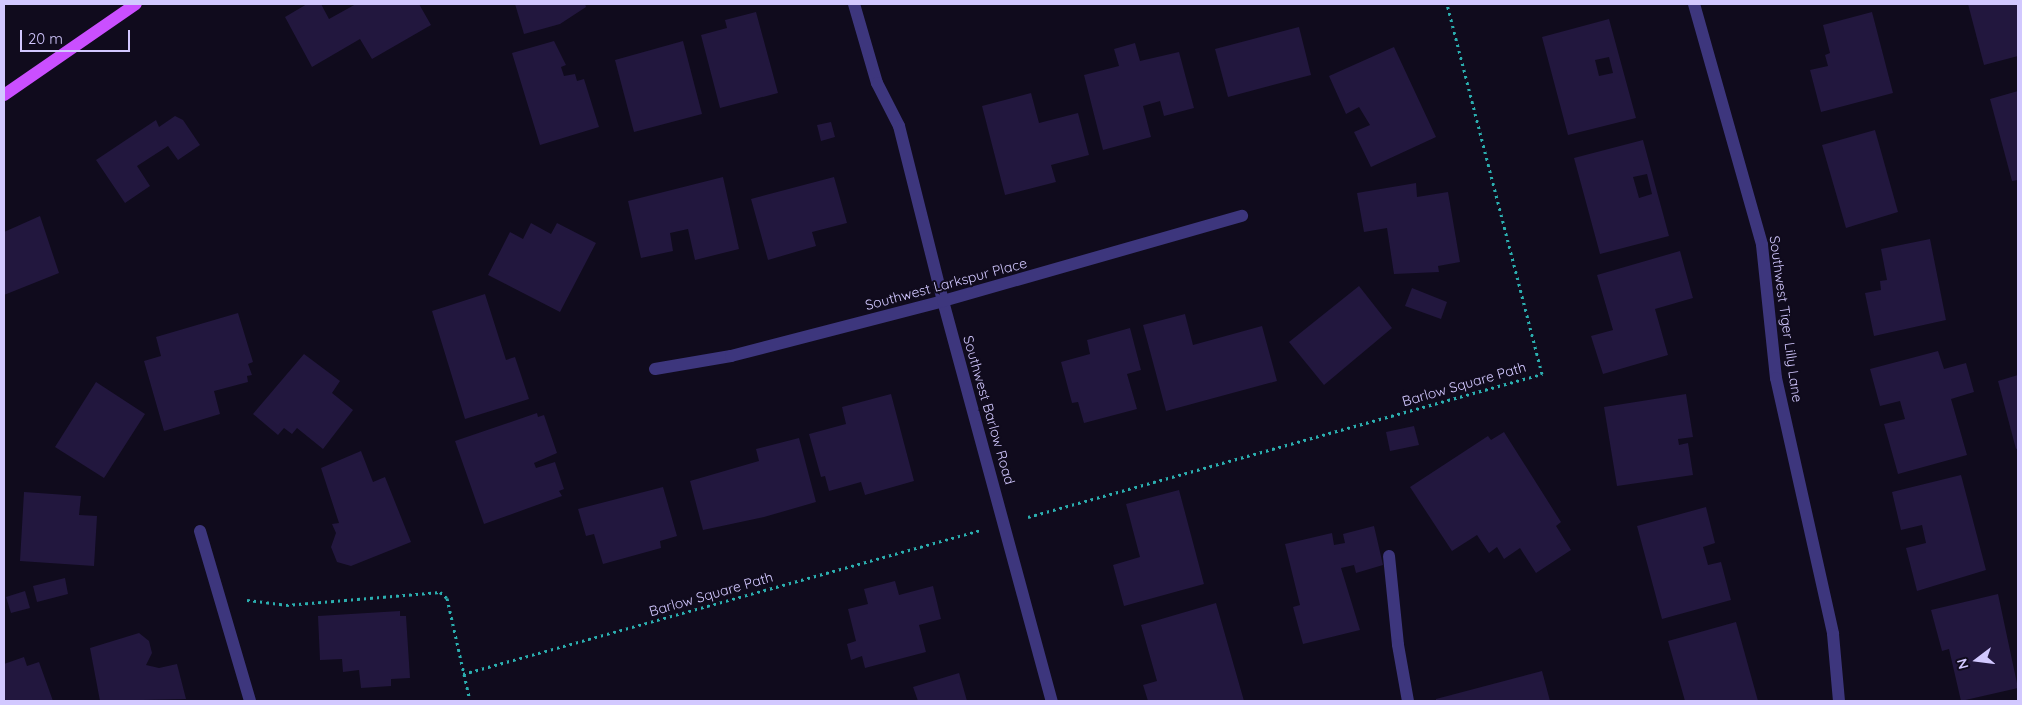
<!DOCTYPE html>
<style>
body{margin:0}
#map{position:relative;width:2022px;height:705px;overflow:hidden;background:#100b1d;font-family:Quicksand,sans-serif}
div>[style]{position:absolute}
.building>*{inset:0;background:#22173e}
.path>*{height:3px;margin-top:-1.5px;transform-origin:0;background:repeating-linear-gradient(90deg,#2baeaf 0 2.5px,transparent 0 6.5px)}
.minor>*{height:12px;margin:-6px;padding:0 6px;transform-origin:6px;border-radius:6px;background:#3d367d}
.major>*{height:12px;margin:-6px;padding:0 6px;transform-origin:6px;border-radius:6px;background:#ca4fff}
span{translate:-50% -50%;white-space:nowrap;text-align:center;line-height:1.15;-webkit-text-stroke:4px #100b1d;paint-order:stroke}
.street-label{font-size:14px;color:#d2c8ff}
.frame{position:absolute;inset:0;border:5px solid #d2c8ff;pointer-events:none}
.north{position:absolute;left:1952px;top:635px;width:50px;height:50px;-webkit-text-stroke:4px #100b1d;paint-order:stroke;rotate:255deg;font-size:14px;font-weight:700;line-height:20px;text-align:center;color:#d2c8ff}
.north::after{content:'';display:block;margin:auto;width:18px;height:22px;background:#d2c8ff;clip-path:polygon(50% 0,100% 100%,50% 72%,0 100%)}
.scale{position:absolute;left:20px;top:30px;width:110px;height:22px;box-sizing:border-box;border:2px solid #d2c8ff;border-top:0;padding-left:6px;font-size:15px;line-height:18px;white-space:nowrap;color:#d2c8ff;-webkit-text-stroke:4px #100b1d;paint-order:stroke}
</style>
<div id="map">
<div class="building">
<i style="clip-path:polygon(307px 4px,321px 4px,329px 19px,356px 4px,419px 4px,431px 25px,372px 59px,360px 39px,312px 67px,285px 17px)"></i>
<i style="clip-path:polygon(515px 4px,585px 4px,586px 7px,560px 24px,524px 34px)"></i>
<i style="clip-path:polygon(1968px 4px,2018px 4px,2018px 56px,1984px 65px)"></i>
<i style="clip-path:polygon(756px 12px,778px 93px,720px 108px,701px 35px,727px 28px,725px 20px)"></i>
<i style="clip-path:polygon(1872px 12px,1893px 93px,1821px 112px,1810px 70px,1828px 66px,1825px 55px,1830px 53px,1823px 25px)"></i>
<i style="clip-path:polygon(evenodd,1609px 19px,1636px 118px,1568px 135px,1542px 37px,1609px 19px,1609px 57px,1613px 73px,1599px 76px,1595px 60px,1609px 57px)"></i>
<i style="clip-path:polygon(1299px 27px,1311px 75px,1228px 97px,1215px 49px)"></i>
<i style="clip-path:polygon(554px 41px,566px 65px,561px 67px,564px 76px,575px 74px,577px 81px,584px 79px,599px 127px,540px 145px,512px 53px)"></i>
<i style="clip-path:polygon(683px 41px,702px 114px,634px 132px,615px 60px)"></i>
<i style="clip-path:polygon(1135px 43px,1140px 61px,1179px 52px,1194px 108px,1164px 116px,1160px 101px,1143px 106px,1151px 137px,1103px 150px,1084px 75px,1119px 66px,1114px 49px)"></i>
<i style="clip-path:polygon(1394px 47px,1436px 137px,1371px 167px,1354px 132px,1370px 125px,1359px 107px,1346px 114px,1329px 76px)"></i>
<i style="clip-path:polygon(2018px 91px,2018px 180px,2012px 181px,1990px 99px)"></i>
<i style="clip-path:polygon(1031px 93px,1039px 123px,1078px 113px,1089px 155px,1051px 165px,1056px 182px,1005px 195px,982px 106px)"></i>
<i style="clip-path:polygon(175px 116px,183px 120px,200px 145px,178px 160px,168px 146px,137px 166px,150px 186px,125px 203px,96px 160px,156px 120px,159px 127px)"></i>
<i style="clip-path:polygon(831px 122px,835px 137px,821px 141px,817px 125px)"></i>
<i style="clip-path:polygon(1875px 130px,1898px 212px,1846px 228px,1822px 145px)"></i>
<i style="clip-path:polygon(evenodd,1643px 140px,1669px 236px,1600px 254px,1574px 158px,1643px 140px,1647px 174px,1652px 194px,1639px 198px,1633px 177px,1647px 174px)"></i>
<i style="clip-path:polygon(723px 177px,739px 249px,695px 260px,688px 229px,670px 233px,673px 251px,641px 258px,628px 201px)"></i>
<i style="clip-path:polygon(834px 177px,847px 223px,812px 232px,816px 246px,768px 260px,751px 199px)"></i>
<i style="clip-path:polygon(1416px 183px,1417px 197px,1448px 192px,1460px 262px,1438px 266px,1439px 272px,1394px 274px,1387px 228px,1364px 232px,1357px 193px)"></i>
<i style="clip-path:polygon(40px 216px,59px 273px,4px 295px,4px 232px)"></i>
<i style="clip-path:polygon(531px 223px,551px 234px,557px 223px,596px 243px,560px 312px,488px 275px,510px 232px,523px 239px)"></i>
<i style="clip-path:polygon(1930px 239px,1946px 320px,1874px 336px,1865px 293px,1881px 290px,1880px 281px,1887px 280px,1881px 249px)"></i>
<i style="clip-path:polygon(1680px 251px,1693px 298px,1655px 309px,1668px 355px,1603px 374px,1591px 336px,1613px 330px,1597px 275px)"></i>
<i style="clip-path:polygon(1359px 286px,1392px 328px,1324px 385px,1289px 342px)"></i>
<i style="clip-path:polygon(1412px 288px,1447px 302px,1441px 319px,1405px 306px)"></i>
<i style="clip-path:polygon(485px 294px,506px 360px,515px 357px,529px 399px,465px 419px,432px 311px)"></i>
<i style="clip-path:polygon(238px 313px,253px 362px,248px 364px,252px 375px,247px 376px,248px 382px,214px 391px,220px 414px,164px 431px,144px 361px,161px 356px,156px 337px)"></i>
<i style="clip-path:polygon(1185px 314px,1193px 345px,1262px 326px,1277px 381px,1166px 411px,1143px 325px)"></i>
<i style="clip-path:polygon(1130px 328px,1141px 370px,1127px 374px,1137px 409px,1084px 423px,1078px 402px,1072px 403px,1061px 362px,1090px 354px,1087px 340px)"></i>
<i style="clip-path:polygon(1938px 351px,1944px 369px,1966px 363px,1974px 392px,1951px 399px,1967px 455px,1898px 474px,1884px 424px,1905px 419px,1900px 401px,1880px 406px,1870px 369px)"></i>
<i style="clip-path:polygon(304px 354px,340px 381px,332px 393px,353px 410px,323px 449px,297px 428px,292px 434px,284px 428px,278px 435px,253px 414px)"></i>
<i style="clip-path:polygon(2018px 375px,2018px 448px,2016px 449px,1998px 381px)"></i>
<i style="clip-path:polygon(96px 382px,145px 414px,104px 478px,55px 447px)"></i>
<i style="clip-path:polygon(891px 394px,914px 481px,865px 495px,861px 482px,829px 491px,825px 476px,821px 477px,809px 434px,846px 424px,842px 407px)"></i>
<i style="clip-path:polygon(1686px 394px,1693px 437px,1678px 439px,1679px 445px,1688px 443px,1693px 475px,1617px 486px,1604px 407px)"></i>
<i style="clip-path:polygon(537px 413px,538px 417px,544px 415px,557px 453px,534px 463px,536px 468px,555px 462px,564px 489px,559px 491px,562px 496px,484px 524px,455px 441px)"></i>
<i style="clip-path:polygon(1414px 426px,1419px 445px,1390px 451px,1386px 432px)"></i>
<i style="clip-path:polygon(1504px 432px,1561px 522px,1556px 526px,1571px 550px,1536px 573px,1520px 548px,1504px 559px,1497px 547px,1489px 553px,1477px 535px,1452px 551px,1410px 487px,1488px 436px,1491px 440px)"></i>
<i style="clip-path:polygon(799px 438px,816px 502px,764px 517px,703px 530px,690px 481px,759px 461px,756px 449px)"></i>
<i style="clip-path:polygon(361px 451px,373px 482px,385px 477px,411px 542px,351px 566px,337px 562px,331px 547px,336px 533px,332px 524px,339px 523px,321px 468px)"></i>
<i style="clip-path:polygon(1961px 475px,1986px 570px,1917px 591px,1906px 548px,1926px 543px,1922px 525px,1901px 530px,1892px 492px)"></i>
<i style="clip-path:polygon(663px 487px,677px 536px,660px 541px,661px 548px,603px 564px,594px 534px,586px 536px,578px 509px)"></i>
<i style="clip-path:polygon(1179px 490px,1204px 584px,1124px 606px,1113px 565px,1140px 557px,1126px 504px)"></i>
<i style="clip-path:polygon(24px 492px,81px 496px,79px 515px,97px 516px,94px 566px,20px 561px)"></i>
<i style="clip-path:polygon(1706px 507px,1715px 543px,1703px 547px,1708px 565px,1721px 562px,1731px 600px,1662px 619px,1637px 526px)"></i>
<i style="clip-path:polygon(1374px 526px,1383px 565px,1356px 573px,1354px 565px,1341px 568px,1360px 630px,1303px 644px,1293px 607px,1300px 605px,1285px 544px,1332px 533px,1334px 545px,1345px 543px,1343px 534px)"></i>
<i style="clip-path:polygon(65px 578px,68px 594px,37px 602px,33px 586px)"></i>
<i style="clip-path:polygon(895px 581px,899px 595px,933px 586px,941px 619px,919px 625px,926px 652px,865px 668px,862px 656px,851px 660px,847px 644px,856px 641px,848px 609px,868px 604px,864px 589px)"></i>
<i style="clip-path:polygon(25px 591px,30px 608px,11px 613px,6px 597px)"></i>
<i style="clip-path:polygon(1998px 594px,2018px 688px,1961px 701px,1949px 649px,1942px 651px,1931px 610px)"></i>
<i style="clip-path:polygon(1216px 603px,1244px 701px,1148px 701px,1143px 685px,1157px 681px,1141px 625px)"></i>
<i style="clip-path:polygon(400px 611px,400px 616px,406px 616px,410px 678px,391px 679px,391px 686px,361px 688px,359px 670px,343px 672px,342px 659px,320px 660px,318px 616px)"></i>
<i style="clip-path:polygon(1736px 622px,1758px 701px,1685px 701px,1668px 641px)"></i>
<i style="clip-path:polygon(139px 633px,149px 641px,152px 653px,146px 665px,159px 668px,177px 664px,186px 699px,100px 701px,90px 648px)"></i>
<i style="clip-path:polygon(24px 657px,27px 666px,39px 662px,53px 701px,4px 701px,4px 664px)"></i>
<i style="clip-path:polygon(1542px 671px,1550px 701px,1436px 701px,1436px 699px)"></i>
<i style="clip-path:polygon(959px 673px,967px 701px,918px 701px,913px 687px)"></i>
</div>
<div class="path">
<i style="left:1028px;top:517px;width:534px;rotate:-15.55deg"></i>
<i style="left:1542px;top:374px;width:382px;rotate:-104.4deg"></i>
<i style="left:247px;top:600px;width:39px;rotate:7deg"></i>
<i style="left:286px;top:605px;width:155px;rotate:-4.8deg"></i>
<i style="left:440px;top:592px;width:9px;rotate:41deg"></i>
<i style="left:447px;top:598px;width:106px;rotate:77.4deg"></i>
<i style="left:463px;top:674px;width:538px;rotate:-15.54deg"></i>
</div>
<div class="minor">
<i style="left:854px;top:4px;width:82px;rotate:73.8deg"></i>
<i style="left:877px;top:83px;width:48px;rotate:62.9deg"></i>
<i style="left:899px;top:126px;width:180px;rotate:75.9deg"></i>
<i style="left:943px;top:301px;width:415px;rotate:74.8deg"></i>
<i style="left:1694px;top:4px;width:250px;rotate:74.2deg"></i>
<i style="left:1762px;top:245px;width:134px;rotate:84deg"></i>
<i style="left:1776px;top:378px;width:262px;rotate:77.4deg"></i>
<i style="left:1833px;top:634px;width:67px;rotate:84.9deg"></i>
<i style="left:655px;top:369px;width:77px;rotate:-9.7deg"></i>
<i style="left:731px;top:356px;width:219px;rotate:-14.5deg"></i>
<i style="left:943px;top:301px;width:311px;rotate:-15.9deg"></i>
<i style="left:200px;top:531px;width:177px;rotate:73.6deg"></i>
<i style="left:1389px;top:556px;width:89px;rotate:84.2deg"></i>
<i style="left:1398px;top:645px;width:57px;rotate:79.9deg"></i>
</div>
<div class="major">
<i style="left:4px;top:95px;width:160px;rotate:-34.6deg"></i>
</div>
<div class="street-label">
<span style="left:946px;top:284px;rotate:-15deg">Southwest Larkspur Place</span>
<span style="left:1786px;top:319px;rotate:82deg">Southwest Tiger Lilly Lane</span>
<span style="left:1464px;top:384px;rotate:-16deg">Barlow Square Path</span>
<span style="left:989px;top:410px;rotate:74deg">Southwest Barlow Road</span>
<span style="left:711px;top:594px;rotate:-16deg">Barlow Square Path</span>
</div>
<div class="frame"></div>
<div class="north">N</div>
<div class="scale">20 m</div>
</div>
